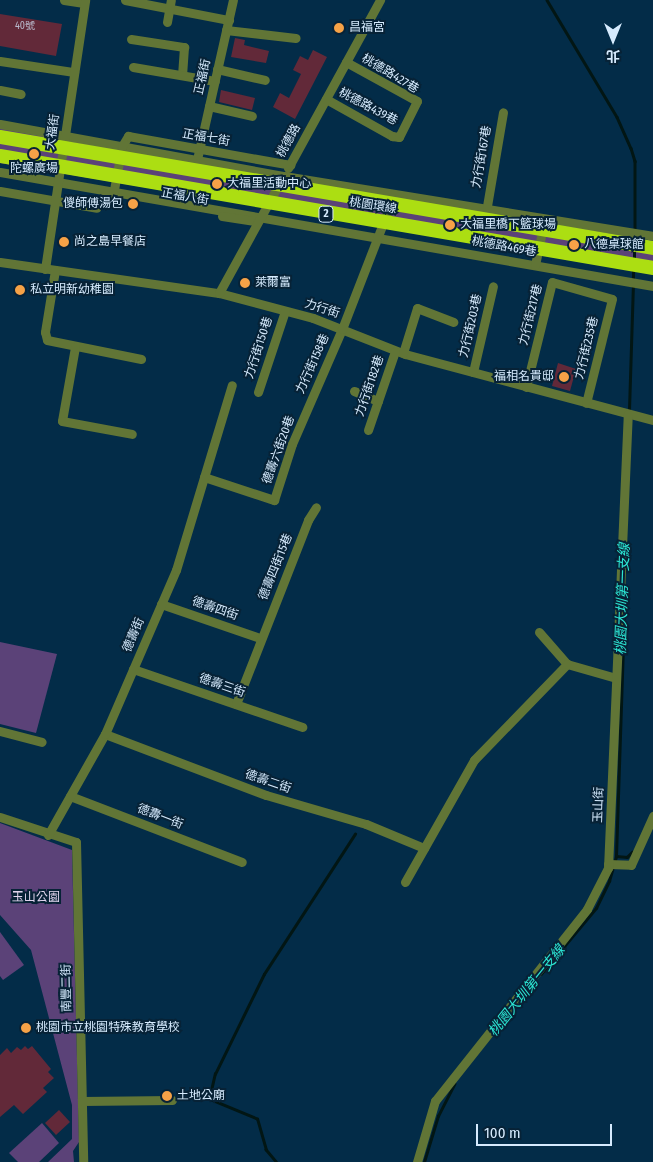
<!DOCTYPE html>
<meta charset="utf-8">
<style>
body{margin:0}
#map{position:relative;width:653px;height:1162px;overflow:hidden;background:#032c48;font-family:"Fira Sans Condensed","Noto Sans TC",sans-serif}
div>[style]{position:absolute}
.green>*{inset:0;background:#5b4278}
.stream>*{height:2.5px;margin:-1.25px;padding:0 1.25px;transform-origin:1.25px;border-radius:1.25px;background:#021614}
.building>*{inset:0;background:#622939}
.minor>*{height:9px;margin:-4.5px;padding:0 4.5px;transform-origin:4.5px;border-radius:4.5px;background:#617536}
.highway-bridge>*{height:14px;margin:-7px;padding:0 7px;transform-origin:7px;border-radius:7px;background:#acde12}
.dots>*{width:14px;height:14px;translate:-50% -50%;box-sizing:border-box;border:2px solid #072236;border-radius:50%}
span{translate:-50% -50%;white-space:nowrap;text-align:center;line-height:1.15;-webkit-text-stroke:4px #072236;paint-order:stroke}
.number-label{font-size:10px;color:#b9bacd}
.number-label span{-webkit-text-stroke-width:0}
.shield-label span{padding:1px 4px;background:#072236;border:1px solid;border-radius:4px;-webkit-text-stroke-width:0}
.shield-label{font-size:11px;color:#d6ebfe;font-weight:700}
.poi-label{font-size:12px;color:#d6ebfe}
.left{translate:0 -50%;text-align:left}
.right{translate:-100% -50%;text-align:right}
.street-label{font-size:12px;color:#d6ebfe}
.park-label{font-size:12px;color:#e0d5ee}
.water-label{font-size:14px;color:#2ce6d4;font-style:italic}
.north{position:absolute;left:588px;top:15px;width:50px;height:50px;-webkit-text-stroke:4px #072236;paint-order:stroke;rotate:180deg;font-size:14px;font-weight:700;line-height:20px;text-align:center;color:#d6ebfe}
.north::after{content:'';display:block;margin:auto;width:18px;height:22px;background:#d6ebfe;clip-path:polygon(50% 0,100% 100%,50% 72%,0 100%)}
.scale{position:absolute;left:476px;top:1124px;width:136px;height:22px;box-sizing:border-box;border:2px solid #d6ebfe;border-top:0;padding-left:6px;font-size:15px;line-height:18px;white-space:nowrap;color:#d6ebfe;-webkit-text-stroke:4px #072236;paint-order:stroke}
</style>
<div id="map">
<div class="green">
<i style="clip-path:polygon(0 127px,653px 241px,653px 273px,0 163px)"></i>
<i style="clip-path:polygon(0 642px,57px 654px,36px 733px,0 724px)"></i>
<i style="clip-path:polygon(0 823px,72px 850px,79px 1142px,73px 1151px,74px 1162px,48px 1162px,72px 1139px,72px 1105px,31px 950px,0 915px)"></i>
<i style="clip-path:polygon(0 932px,24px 965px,3px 980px,0 976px)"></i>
<i style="clip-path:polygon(42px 1123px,59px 1143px,39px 1162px,18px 1162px,9px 1153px)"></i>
</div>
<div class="stream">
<i style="left:547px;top:0;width:136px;rotate:59.1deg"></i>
<i style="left:617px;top:117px;width:34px;rotate:66deg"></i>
<i style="left:631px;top:148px;width:14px;rotate:73deg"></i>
<i style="left:635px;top:161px;width:69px;rotate:90deg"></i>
<i style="left:634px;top:260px;width:12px;rotate:-90deg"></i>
<i style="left:633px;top:280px;width:12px;rotate:-90deg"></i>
<i style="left:629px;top:410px;width:124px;rotate:-88.2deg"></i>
<i style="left:616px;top:856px;width:11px;rotate:5deg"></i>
<i style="left:627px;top:857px;width:7px;rotate:-45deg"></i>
<i style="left:541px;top:974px;width:86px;rotate:-50.2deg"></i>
<i style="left:596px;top:908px;width:30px;rotate:-64deg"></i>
<i style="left:609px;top:881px;width:26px;rotate:-74deg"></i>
<i style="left:616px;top:856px;width:270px;rotate:-88.1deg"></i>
<i style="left:276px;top:1162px;width:16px;rotate:-130deg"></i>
<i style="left:266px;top:1150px;width:32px;rotate:-106deg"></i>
<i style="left:257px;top:1119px;width:52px;rotate:-157.4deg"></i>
<i style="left:209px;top:1099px;width:26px;rotate:-77deg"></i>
<i style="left:215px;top:1074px;width:111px;rotate:-63.9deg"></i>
<i style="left:264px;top:974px;width:167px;rotate:-57deg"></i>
<i style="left:424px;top:1162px;width:48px;rotate:-73.1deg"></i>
<i style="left:438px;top:1116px;width:36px;rotate:-63deg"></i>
</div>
<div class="building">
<i style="clip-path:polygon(0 14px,62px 24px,56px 56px,0 46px)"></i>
<i style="clip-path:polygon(235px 38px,245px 40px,244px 45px,269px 51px,266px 63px,231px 57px)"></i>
<i style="clip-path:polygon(313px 50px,327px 57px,295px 119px,273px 107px,280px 93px,289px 98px,301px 74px,293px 70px,300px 56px,308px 60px)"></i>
<i style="clip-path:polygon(221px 90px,255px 98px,252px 110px,219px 102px)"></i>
<i style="clip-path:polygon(558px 363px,576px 369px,570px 391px,552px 386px)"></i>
<i style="clip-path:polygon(25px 1046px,28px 1049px,32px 1046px,51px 1069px,48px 1072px,54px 1078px,43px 1088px,47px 1092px,23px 1114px,14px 1105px,0 1117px,0 1055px,7px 1048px,11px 1053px,17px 1047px,21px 1050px)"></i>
<i style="clip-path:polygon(59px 1110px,70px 1122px,56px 1135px,45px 1123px)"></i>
</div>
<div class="minor">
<i style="left:64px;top:0;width:20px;rotate:9deg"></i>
<i style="left:125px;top:0;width:106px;rotate:10.9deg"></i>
<i style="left:167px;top:22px;width:22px;rotate:-80deg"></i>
<i style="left:226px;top:30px;width:70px;rotate:6.5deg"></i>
<i style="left:131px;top:39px;width:54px;rotate:8.6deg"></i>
<i style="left:184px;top:47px;width:28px;rotate:94deg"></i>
<i style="left:0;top:61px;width:75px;rotate:8.5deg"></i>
<i style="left:133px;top:67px;width:83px;rotate:9.7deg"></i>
<i style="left:217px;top:69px;width:49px;rotate:12.9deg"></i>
<i style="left:0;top:90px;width:21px;rotate:11deg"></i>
<i style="left:326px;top:99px;width:76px;rotate:29.3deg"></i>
<i style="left:392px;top:136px;width:7px;rotate:8deg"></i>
<i style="left:399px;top:137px;width:40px;rotate:-63.4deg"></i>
<i style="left:417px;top:101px;width:81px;rotate:-151.2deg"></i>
<i style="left:209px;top:106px;width:44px;rotate:13.1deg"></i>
<i style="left:0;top:124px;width:289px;rotate:10.4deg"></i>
<i style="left:284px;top:176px;width:374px;rotate:9.2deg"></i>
<i style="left:198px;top:155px;width:159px;rotate:-77.3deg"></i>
<i style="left:288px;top:168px;width:192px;rotate:-61.3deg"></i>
<i style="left:0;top:172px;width:663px;rotate:9.9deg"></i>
<i style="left:0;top:191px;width:98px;rotate:9.9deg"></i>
<i style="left:113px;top:195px;width:50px;rotate:-79.6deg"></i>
<i style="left:122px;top:146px;width:12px;rotate:-59deg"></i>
<i style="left:128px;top:136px;width:165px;rotate:10.1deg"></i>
<i style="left:487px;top:206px;width:95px;rotate:-80.3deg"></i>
<i style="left:222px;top:216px;width:36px;rotate:9deg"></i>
<i style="left:0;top:262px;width:221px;rotate:8.1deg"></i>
<i style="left:219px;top:293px;width:97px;rotate:14.9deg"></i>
<i style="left:313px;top:318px;width:99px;rotate:21.4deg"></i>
<i style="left:405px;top:354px;width:257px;rotate:14.9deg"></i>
<i style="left:535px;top:265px;width:40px;rotate:-78deg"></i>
<i style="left:45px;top:269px;width:272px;rotate:-81.5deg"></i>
<i style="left:55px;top:270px;width:63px;rotate:99.2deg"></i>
<i style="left:45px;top:332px;width:8px;rotate:76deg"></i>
<i style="left:47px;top:340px;width:96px;rotate:11.4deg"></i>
<i style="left:219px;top:293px;width:127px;rotate:-61.2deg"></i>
<i style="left:75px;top:347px;width:75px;rotate:100deg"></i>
<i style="left:62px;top:421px;width:71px;rotate:10.5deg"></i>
<i style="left:403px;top:353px;width:47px;rotate:-72.7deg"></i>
<i style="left:417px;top:308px;width:39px;rotate:21deg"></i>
<i style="left:473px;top:372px;width:88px;rotate:-76.9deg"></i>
<i style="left:526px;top:387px;width:108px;rotate:-76.1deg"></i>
<i style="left:552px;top:282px;width:62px;rotate:15.8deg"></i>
<i style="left:612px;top:299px;width:107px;rotate:104deg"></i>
<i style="left:354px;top:391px;width:26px;rotate:23deg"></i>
<i style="left:258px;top:392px;width:85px;rotate:-71.6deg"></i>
<i style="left:368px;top:430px;width:83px;rotate:-71.1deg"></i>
<i style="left:204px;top:477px;width:74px;rotate:18.2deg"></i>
<i style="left:274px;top:500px;width:59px;rotate:-72.2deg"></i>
<i style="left:292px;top:444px;width:125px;rotate:-66.5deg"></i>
<i style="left:342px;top:329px;width:138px;rotate:-68.8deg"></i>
<i style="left:161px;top:604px;width:105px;rotate:19deg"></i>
<i style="left:539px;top:632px;width:43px;rotate:48.8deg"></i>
<i style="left:133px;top:669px;width:179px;rotate:18.9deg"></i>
<i style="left:236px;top:704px;width:198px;rotate:-68.6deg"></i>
<i style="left:308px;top:520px;width:15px;rotate:-58deg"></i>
<i style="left:0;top:731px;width:43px;rotate:14.7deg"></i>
<i style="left:105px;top:734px;width:172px;rotate:20.8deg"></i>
<i style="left:266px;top:795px;width:104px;rotate:16.2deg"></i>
<i style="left:366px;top:824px;width:63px;rotate:22.5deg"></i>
<i style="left:70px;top:796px;width:184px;rotate:21deg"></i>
<i style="left:0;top:817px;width:80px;rotate:18.2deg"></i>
<i style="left:76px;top:842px;width:320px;rotate:88.7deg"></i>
<i style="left:48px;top:835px;width:116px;rotate:-60.6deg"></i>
<i style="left:105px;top:734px;width:179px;rotate:-66.6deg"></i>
<i style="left:176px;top:570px;width:193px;rotate:-73.2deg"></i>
<i style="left:608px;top:864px;width:23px;rotate:2deg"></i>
<i style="left:631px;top:865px;width:54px;rotate:-65.8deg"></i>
<i style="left:405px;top:882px;width:140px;rotate:-60.5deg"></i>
<i style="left:474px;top:760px;width:134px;rotate:-45.9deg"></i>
<i style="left:567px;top:664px;width:51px;rotate:15.9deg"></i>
<i style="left:82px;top:1101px;width:90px;rotate:-0.6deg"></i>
<i style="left:417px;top:1162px;width:64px;rotate:-73.6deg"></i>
<i style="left:435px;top:1101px;width:245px;rotate:-51.6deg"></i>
<i style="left:587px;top:909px;width:46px;rotate:-62.9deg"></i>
<i style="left:608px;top:868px;width:454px;rotate:-87.5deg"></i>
</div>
<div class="highway-bridge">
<i style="left:0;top:137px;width:662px;rotate:9.65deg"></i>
<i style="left:0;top:156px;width:663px;rotate:9.73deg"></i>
</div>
<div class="dots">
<i style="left:339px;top:28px;background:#f6a247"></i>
<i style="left:34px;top:154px;background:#f6a247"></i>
<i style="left:217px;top:184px;background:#f6a247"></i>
<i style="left:133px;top:204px;background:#f6a247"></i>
<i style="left:450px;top:225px;background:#f6a247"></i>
<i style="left:64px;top:242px;background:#f6a247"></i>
<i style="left:574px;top:245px;background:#f6a247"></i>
<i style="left:245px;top:283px;background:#f6a247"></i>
<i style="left:20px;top:290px;background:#f6a247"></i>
<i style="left:564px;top:377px;background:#f6a247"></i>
<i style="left:26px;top:1028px;background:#f6a247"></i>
<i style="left:167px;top:1096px;background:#f6a247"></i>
</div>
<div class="number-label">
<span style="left:25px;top:27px">40號</span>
</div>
<div class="shield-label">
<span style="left:326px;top:214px">2</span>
</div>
<div class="poi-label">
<span class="left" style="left:349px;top:28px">昌福宮</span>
<span style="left:34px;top:169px">陀螺廣場</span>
<span class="left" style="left:227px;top:184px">大福里活動中心</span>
<span class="right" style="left:123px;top:204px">儍師傅湯包</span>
<span class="left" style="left:460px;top:225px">大福里橋下籃球場</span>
<span class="left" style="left:74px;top:242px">尚之島早餐店</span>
<span class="left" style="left:584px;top:245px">八德桌球館</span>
<span class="left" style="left:255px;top:283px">萊爾富</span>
<span class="left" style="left:30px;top:290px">私立明新幼稚園</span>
<span class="right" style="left:554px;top:377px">福相名貴邸</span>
<span class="left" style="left:36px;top:1028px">桃園市立桃園特殊教育學校</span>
<span class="left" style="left:177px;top:1096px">土地公廟</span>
</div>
<div class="street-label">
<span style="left:390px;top:74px;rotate:31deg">桃德路427巷</span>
<span style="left:203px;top:77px;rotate:-77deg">正福街</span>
<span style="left:368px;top:107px;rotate:28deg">桃德路439巷</span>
<span style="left:53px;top:132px;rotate:-82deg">大福街</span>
<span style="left:206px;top:138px;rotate:10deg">正福七街</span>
<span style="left:289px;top:141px;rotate:-61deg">桃德路</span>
<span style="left:482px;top:157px;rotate:-80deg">力行街167巷</span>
<span style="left:185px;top:197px;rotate:10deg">正福八街</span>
<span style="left:373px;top:206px;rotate:9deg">桃園環線</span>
<span style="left:504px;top:247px;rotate:10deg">桃德路469巷</span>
<span style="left:322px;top:309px;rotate:18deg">力行街</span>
<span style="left:531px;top:315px;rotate:-76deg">力行街217巷</span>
<span style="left:471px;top:326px;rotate:-77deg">力行街203巷</span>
<span style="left:259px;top:348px;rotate:-72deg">力行街150巷</span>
<span style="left:587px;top:348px;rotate:-76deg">力行街235巷</span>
<span style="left:313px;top:364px;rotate:-66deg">力行街158巷</span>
<span style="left:370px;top:386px;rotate:-71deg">力行街182巷</span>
<span style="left:279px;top:450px;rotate:-70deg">德壽六街20巷</span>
<span style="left:276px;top:567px;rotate:-68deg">德壽四街15巷</span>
<span style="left:215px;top:609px;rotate:19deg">德壽四街</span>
<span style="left:134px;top:635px;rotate:-67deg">德壽街</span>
<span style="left:222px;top:686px;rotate:19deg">德壽三街</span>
<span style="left:268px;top:782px;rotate:19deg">德壽二街</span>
<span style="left:599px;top:805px;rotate:-88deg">玉山街</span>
<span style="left:160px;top:817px;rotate:21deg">德壽一街</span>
<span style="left:67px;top:988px;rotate:-91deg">南豐二街</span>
</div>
<div class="park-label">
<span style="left:36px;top:898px">玉山公園</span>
</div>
<div class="water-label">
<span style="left:623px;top:599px;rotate:-88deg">桃園大圳第一支線</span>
<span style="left:527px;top:991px;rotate:-51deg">桃園大圳第一支線</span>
</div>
<div class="north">北</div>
<div class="scale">100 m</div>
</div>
